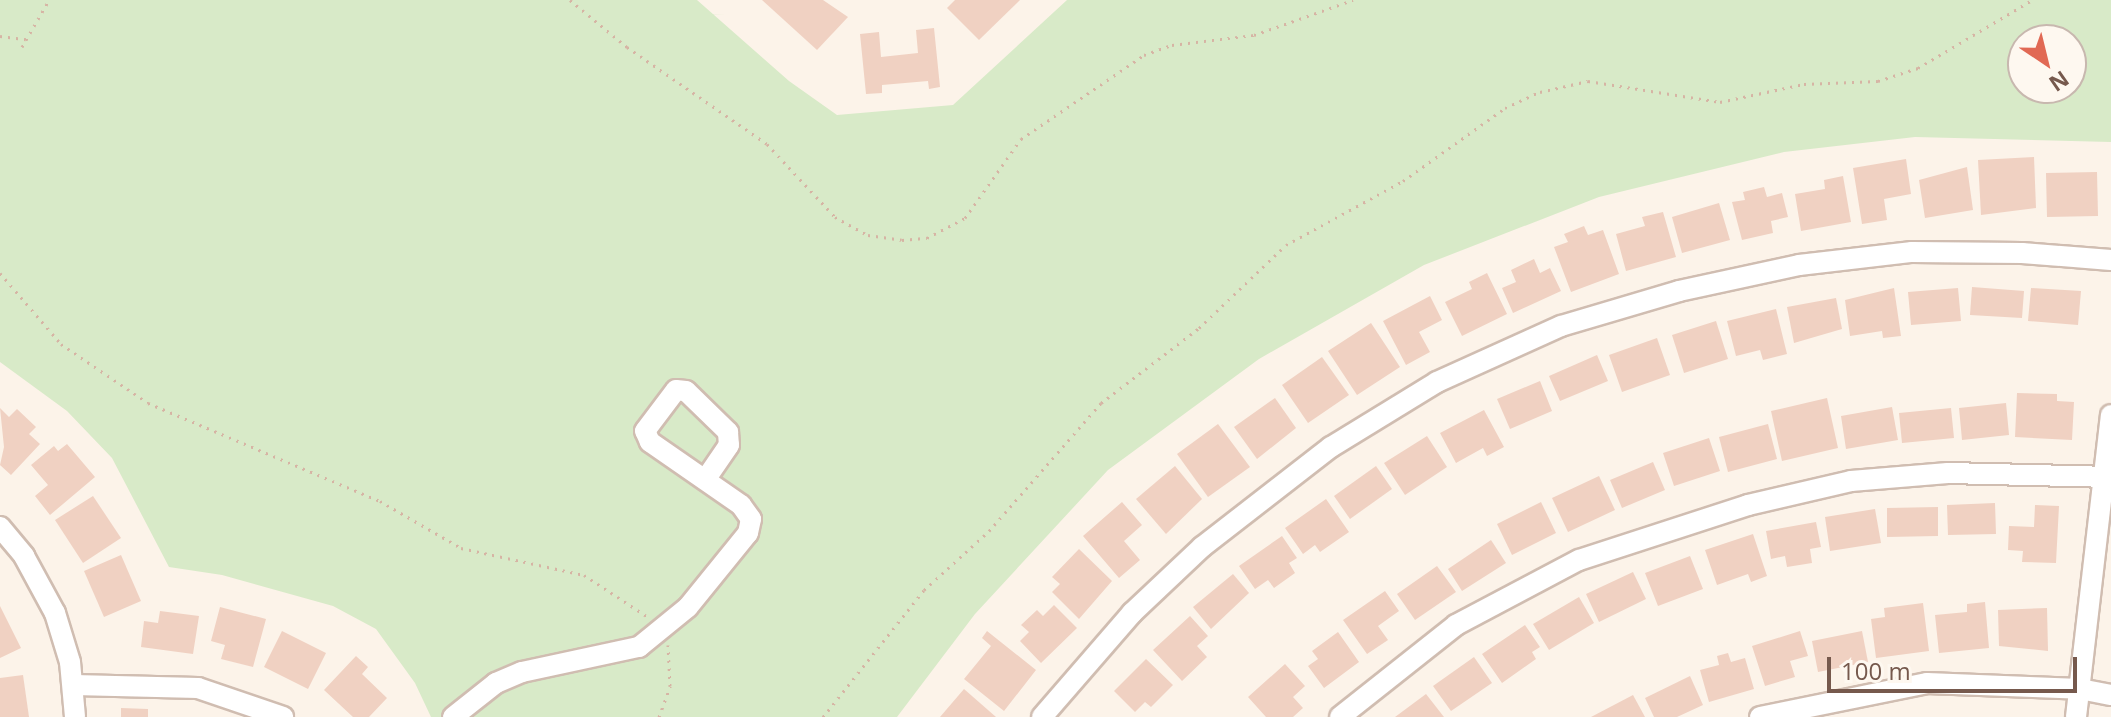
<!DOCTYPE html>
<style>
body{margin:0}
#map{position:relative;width:2111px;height:717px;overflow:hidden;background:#fcf3e9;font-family:"Open Sans",sans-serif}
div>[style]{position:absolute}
.green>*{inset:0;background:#d8eac8}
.building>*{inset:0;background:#f0d1c2}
.path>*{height:3px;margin-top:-1.5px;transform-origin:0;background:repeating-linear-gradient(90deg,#d6b4a4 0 2px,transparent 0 8px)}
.roads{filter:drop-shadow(2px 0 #d0bdb1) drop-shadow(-2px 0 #d0bdb1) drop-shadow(0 2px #d0bdb1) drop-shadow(0 -2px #d0bdb1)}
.minor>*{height:20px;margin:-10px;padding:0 10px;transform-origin:10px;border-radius:10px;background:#fff}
span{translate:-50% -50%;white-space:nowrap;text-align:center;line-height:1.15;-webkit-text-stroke:6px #fef8f0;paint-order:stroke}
.north{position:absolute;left:2007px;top:24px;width:80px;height:80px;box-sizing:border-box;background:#fef8f0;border:2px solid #c8b8af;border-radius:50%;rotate:145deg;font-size:22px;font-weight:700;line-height:32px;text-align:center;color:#76594d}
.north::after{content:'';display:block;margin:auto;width:28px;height:36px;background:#e16954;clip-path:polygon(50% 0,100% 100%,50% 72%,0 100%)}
.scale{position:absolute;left:1827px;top:657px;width:250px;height:36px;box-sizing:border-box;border:4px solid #76594d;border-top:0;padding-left:10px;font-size:24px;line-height:28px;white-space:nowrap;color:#76594d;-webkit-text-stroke:6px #fef8f0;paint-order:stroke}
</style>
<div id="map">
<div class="green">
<i style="clip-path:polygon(evenodd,0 0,697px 0,789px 81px,837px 115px,953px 105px,1067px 0,2111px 0,2111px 142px,1915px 137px,1784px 152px,1599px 197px,1424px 265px,1259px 359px,1108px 470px,975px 614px,897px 717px,431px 717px,415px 683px,376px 629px,333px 606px,222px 575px,169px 567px,112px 458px,67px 411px,0 362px,0 0,2023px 40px,2071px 40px,2071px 88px,2023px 88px,2023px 40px)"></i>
</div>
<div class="building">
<i style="clip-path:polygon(762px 0,823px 0,848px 17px,817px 50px)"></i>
<i style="clip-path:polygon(955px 0,1020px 0,979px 40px,947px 8px)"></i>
<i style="clip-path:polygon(934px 28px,940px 87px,929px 89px,928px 81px,882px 85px,882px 93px,866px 94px,860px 34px,879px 32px,881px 57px,918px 53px,916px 30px)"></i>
<i style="clip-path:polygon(2034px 157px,2036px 208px,1981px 215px,1978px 160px)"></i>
<i style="clip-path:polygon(1906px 159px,1911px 194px,1884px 199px,1887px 220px,1862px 224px,1853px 168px)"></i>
<i style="clip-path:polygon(1967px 167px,1973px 210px,1925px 218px,1919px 180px)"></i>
<i style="clip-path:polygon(2097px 172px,2098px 216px,2047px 217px,2046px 173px)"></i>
<i style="clip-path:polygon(1843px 176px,1851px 222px,1801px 231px,1795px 194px,1825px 189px,1824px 180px)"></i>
<i style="clip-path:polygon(1764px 187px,1767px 197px,1782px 193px,1788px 217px,1771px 221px,1773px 233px,1742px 240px,1732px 202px,1745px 200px,1743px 192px)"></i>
<i style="clip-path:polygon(1719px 203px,1730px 240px,1682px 253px,1672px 217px)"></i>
<i style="clip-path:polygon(1663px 212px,1676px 257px,1626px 271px,1616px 234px,1645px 226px,1642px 217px)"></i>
<i style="clip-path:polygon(1584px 226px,1588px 235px,1603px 230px,1619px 274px,1571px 292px,1554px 247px,1568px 242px,1564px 234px)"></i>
<i style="clip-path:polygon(1534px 259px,1540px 273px,1550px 268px,1561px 291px,1513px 313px,1502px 288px,1516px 282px,1511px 270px)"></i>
<i style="clip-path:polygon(1487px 273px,1507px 314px,1462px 336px,1445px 302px,1472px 289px,1469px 282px)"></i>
<i style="clip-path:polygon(1972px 287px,2024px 291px,2022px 318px,1970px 315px)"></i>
<i style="clip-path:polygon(1894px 288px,1901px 336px,1883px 338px,1882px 331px,1850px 336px,1845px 300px)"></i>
<i style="clip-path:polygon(1958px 288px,1961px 321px,1911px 325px,1908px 292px)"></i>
<i style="clip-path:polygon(2031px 288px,2081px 291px,2078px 325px,2028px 321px)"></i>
<i style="clip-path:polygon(1430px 296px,1442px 320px,1419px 332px,1430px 352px,1406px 365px,1383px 321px)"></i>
<i style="clip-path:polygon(1836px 298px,1842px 329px,1794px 343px,1787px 307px)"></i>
<i style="clip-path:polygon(1776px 309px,1787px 354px,1763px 360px,1760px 350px,1736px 356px,1727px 321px)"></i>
<i style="clip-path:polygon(1716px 321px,1728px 359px,1684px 373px,1672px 335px)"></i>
<i style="clip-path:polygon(1371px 323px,1400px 367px,1357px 395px,1328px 351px)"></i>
<i style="clip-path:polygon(1657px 338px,1670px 375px,1622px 392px,1609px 355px)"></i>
<i style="clip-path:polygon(1597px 355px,1608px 381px,1560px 401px,1549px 376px)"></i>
<i style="clip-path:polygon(1322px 357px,1349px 395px,1308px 423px,1282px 385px)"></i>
<i style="clip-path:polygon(1540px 381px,1552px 411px,1510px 429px,1497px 399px)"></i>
<i style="clip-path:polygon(2017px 393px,2057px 394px,2057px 401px,2074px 402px,2072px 440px,2015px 437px)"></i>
<i style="clip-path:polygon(1275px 398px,1296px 428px,1257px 459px,1234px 427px)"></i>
<i style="clip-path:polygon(1827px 398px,1838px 448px,1782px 461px,1771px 411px)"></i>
<i style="clip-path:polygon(2006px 403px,2009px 435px,1962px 440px,1959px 408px)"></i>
<i style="clip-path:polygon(1892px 407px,1898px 440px,1846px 449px,1841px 416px)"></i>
<i style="clip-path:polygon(0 408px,9px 417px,17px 409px,36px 427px,29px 434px,40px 444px,11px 475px,0 465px,4px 447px)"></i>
<i style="clip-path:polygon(1951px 408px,1954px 438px,1902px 443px,1899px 413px)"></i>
<i style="clip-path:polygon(1484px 410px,1504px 447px,1487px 456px,1483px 448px,1456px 463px,1440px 433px)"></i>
<i style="clip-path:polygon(1218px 424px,1250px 467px,1208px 497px,1177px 454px)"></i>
<i style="clip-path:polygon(1768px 424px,1777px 459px,1728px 472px,1719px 437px)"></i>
<i style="clip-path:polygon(1427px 436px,1447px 467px,1405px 495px,1384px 463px)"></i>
<i style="clip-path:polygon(1709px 438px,1720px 471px,1674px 486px,1663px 453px)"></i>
<i style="clip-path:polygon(67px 444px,95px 477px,50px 515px,35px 496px,48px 485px,31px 465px,54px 446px,58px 451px)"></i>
<i style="clip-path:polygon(1653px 462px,1665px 490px,1622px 508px,1610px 480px)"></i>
<i style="clip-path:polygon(1175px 466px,1202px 499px,1166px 534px,1136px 499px)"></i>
<i style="clip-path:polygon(1376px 466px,1392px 489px,1350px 519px,1334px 496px)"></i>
<i style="clip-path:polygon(1599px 476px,1615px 510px,1568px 532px,1552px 498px)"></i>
<i style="clip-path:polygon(93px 496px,121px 538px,83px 563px,55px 520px)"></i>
<i style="clip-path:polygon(1326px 499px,1349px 532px,1320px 552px,1315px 545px,1303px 554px,1285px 528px)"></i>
<i style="clip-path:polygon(1122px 502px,1142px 525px,1124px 541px,1140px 560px,1119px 578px,1083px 536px)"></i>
<i style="clip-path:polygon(1541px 502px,1556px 533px,1512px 555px,1497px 524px)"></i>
<i style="clip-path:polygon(1995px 503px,1996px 534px,1948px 535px,1947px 505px)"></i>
<i style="clip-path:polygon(2035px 505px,2059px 506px,2056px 563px,2022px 562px,2023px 551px,2008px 550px,2009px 526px,2034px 527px)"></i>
<i style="clip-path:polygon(1938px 507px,1938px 536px,1887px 537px,1887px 508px)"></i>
<i style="clip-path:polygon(1875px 509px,1881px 543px,1830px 551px,1825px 517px)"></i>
<i style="clip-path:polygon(1816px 522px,1821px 547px,1810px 549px,1812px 563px,1787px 567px,1785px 556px,1771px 559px,1766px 531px)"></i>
<i style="clip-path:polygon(1753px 534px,1767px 576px,1751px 582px,1748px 574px,1717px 585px,1705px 550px)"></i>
<i style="clip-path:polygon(1282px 536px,1297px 558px,1289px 563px,1295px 573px,1274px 588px,1268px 580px,1255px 589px,1239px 566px)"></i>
<i style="clip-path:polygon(1491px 540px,1506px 563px,1462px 591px,1448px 569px)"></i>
<i style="clip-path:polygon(1079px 549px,1112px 581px,1079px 619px,1052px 592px,1060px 584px,1052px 577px)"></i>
<i style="clip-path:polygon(121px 555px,141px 601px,104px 617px,84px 571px)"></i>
<i style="clip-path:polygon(1690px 556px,1703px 589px,1658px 606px,1645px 573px)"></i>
<i style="clip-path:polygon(1437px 566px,1456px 592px,1415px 620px,1397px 594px)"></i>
<i style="clip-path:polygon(1633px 572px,1646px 599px,1599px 622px,1586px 594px)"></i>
<i style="clip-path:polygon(1233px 574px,1249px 593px,1211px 629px,1193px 607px)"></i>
<i style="clip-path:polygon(1385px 591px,1399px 611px,1378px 626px,1388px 640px,1367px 654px,1343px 620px)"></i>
<i style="clip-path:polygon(1579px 597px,1594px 623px,1549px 650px,1533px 624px)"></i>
<i style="clip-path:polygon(1985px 602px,1989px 648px,1939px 653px,1935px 615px,1967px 612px,1967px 604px)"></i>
<i style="clip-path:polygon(1923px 603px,1929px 651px,1876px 658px,1871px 619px,1885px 617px,1884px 608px)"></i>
<i style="clip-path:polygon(1054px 605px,1077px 628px,1041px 663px,1020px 641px,1029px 632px,1021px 625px,1037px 610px,1043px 616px)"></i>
<i style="clip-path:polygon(0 606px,21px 648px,0 658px)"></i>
<i style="clip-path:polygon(220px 607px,266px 619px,253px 667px,221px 659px,225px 645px,211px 641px)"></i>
<i style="clip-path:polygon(2047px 608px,2048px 651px,1999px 646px,1998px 610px)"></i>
<i style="clip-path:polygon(160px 611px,199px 616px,193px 654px,141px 647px,144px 621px,158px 623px)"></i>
<i style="clip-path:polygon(1190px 616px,1208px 636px,1197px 646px,1207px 657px,1182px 681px,1153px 650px)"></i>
<i style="clip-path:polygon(1525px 625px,1540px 647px,1532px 652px,1536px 659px,1502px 683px,1482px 654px)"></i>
<i style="clip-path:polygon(282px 631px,326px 653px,308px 689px,264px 667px)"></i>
<i style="clip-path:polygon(987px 631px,1036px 670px,1004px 711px,964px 679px,991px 646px,982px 638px)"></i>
<i style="clip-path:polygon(1800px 631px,1808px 656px,1790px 661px,1795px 677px,1765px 686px,1752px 646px)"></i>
<i style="clip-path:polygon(1862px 631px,1868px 662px,1818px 672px,1812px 641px)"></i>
<i style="clip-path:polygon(1338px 632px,1359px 662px,1324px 688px,1308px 666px,1318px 659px,1312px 651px)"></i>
<i style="clip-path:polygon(1728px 653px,1731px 662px,1745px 658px,1754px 689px,1709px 702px,1700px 670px,1719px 665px,1717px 656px)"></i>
<i style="clip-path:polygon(356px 656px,368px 667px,362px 674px,387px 698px,369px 717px,353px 717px,324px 690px)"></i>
<i style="clip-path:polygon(1474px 657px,1492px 683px,1451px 711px,1433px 686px)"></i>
<i style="clip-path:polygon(1146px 659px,1173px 685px,1151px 707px,1145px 702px,1135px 712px,1114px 691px)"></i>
<i style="clip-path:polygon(1285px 664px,1305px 686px,1293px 697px,1303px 708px,1293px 717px,1266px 717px,1248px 697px)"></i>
<i style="clip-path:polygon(23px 675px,29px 717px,0 717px,0 678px)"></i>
<i style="clip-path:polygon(1690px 676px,1703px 705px,1677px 717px,1654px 717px,1645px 698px)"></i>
<i style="clip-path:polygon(964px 689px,996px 717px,940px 717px)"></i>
<i style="clip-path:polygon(1426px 694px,1444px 717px,1395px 717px)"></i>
<i style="clip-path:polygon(1633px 695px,1645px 717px,1591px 717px)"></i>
<i style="clip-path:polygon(121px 708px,148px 709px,148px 717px,121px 717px)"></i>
</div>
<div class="path">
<i style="left:570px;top:0;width:74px;rotate:39.5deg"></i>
<i style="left:627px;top:47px;width:170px;rotate:34.7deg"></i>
<i style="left:767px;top:144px;width:100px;rotate:47deg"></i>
<i style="left:835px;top:217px;width:38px;rotate:29deg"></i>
<i style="left:868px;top:235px;width:34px;rotate:8deg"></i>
<i style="left:902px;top:240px;width:25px;rotate:-5deg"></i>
<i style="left:927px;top:238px;width:43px;rotate:-27.8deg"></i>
<i style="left:965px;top:218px;width:97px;rotate:-54.7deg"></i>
<i style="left:1021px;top:139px;width:149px;rotate:-34.3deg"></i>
<i style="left:1144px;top:55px;width:30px;rotate:-20deg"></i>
<i style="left:1172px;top:45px;width:83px;rotate:-7deg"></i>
<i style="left:1254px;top:35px;width:105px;rotate:-19.5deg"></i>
<i style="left:0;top:36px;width:26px;rotate:7deg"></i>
<i style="left:22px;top:47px;width:54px;rotate:-60.1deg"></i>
<i style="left:0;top:273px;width:94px;rotate:49.3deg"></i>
<i style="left:61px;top:344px;width:105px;rotate:34.1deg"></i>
<i style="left:148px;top:403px;width:252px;rotate:22.9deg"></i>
<i style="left:380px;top:501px;width:94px;rotate:30.1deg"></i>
<i style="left:461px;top:548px;width:126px;rotate:12.4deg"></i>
<i style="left:584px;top:575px;width:77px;rotate:33.3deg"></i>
<i style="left:659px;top:717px;width:33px;rotate:-70deg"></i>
<i style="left:670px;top:686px;width:41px;rotate:-92.8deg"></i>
<i style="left:823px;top:717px;width:162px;rotate:-51.5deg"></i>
<i style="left:924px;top:590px;width:88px;rotate:-42.2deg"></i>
<i style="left:989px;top:531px;width:170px;rotate:-48.8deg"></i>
<i style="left:1101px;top:403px;width:123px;rotate:-37.4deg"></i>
<i style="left:1199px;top:328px;width:120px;rotate:-43.7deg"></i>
<i style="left:1286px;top:245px;width:133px;rotate:-28.7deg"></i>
<i style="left:1403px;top:181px;width:125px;rotate:-35.6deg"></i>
<i style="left:1505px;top:108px;width:38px;rotate:-25deg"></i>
<i style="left:1540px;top:92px;width:49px;rotate:-12.9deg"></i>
<i style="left:1588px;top:81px;width:134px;rotate:9deg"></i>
<i style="left:1720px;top:102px;width:86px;rotate:-12.1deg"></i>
<i style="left:1804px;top:84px;width:74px;rotate:-2.3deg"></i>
<i style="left:1878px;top:81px;width:42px;rotate:-18deg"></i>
<i style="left:1918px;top:68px;width:133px;rotate:-30.8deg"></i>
</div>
<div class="roads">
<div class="minor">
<i style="left:0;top:527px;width:38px;rotate:50deg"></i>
<i style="left:24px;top:556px;width:65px;rotate:61.5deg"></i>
<i style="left:55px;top:613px;width:51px;rotate:73deg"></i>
<i style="left:70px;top:662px;width:55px;rotate:84.8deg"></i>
<i style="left:74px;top:685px;width:124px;rotate:1.4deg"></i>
<i style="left:198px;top:688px;width:90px;rotate:18.8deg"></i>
<i style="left:453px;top:717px;width:55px;rotate:-38.3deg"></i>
<i style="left:496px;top:683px;width:28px;rotate:-23deg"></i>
<i style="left:522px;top:672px;width:120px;rotate:-12.1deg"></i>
<i style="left:639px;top:647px;width:63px;rotate:-39.2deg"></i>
<i style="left:688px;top:607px;width:95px;rotate:-51deg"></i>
<i style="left:748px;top:533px;width:14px;rotate:-78deg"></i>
<i style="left:751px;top:519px;width:17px;rotate:-126deg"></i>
<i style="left:741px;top:505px;width:111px;rotate:-145.3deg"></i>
<i style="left:650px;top:442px;width:12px;rotate:-114deg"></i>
<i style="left:645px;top:431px;width:51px;rotate:-52.9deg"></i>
<i style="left:676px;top:390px;width:10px;rotate:6deg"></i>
<i style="left:686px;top:391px;width:59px;rotate:44.3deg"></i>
<i style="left:728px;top:432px;width:13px;rotate:86deg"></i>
<i style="left:729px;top:445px;width:42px;rotate:124.4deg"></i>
<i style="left:1042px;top:717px;width:138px;rotate:-49.1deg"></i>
<i style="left:1132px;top:613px;width:96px;rotate:-43.3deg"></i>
<i style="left:1202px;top:547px;width:163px;rotate:-37.8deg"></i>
<i style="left:1331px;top:447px;width:124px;rotate:-31.5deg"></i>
<i style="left:1437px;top:382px;width:136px;rotate:-24.3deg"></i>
<i style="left:1561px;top:326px;width:123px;rotate:-16.5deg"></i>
<i style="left:1679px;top:291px;width:123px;rotate:-12.2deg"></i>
<i style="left:1799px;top:265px;width:114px;rotate:-6.6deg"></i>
<i style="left:1912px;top:252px;width:110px;rotate:0.5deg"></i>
<i style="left:2022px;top:253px;width:89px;rotate:4.5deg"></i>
<i style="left:1340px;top:717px;width:148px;rotate:-38.4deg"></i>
<i style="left:1456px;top:625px;width:139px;rotate:-27.9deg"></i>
<i style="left:1579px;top:560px;width:178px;rotate:-18deg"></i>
<i style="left:1748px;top:505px;width:106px;rotate:-13.1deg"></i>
<i style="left:1851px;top:481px;width:97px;rotate:-4.7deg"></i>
<i style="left:1948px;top:473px;width:163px;rotate:1.4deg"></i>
<i style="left:1760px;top:717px;width:170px;rotate:-11.5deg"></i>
<i style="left:1927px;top:683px;width:153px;rotate:2.2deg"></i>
<i style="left:2080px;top:689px;width:32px;rotate:11deg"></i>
<i style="left:2076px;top:717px;width:304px;rotate:-83.4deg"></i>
</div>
</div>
<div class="north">N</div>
<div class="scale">100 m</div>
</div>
